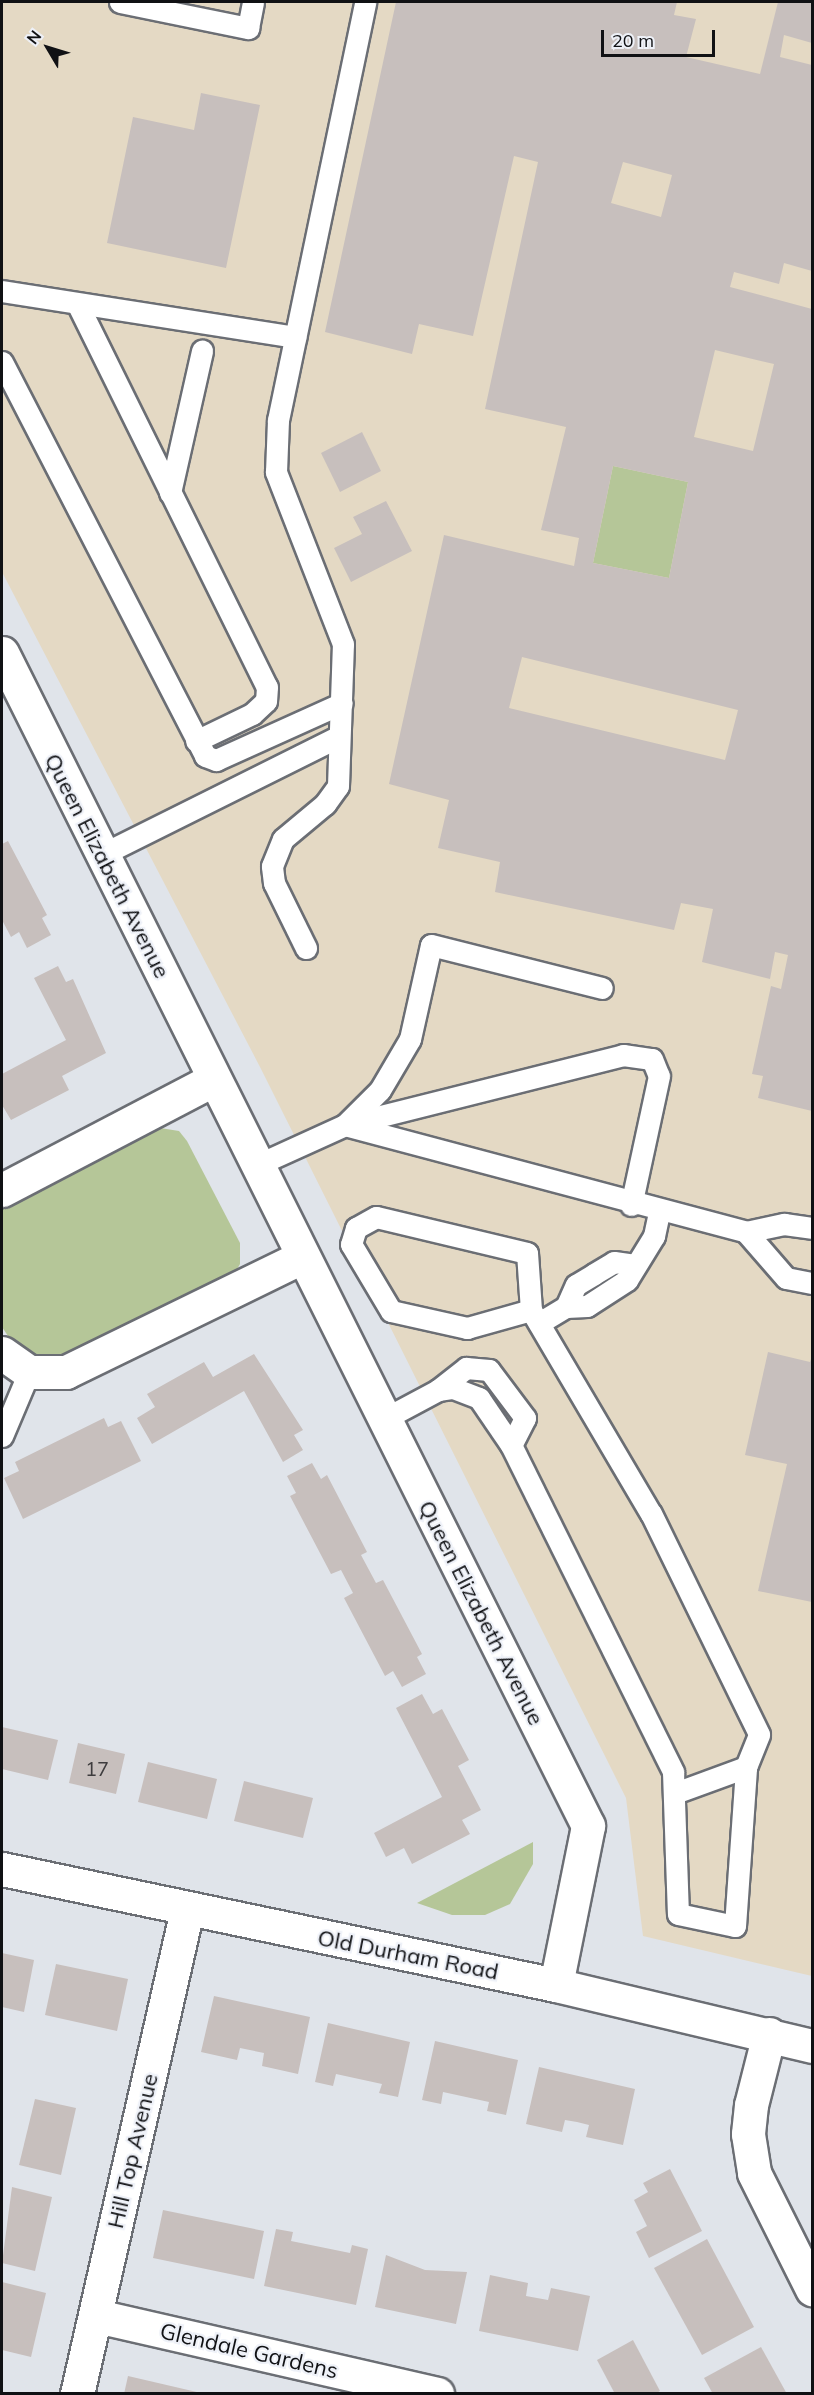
<!DOCTYPE html>
<style>
body{margin:0}
#map{position:relative;width:814px;height:2395px;overflow:hidden;background:#e0e4ea;font-family:Mulish,sans-serif}
div>[style]{position:absolute}
.medical>*{inset:0;background:#e4d9c4}
.green>*{inset:0;background:#b5c698}
.building>*{inset:0;background:#c7bfbd}
.roads{filter:drop-shadow(2px 0 #6b6e74) drop-shadow(-2px 0 #6b6e74) drop-shadow(0 2px #6b6e74) drop-shadow(0 -2px #6b6e74)}
.lane>*{height:21px;margin:-10.5px;padding:0 10.5px;transform-origin:10.5px;border-radius:10.5px;background:#fff}
.street>*{height:33px;margin:-16.5px;padding:0 16.5px;transform-origin:16.5px;border-radius:16.5px;background:#fff}
.secondary>*{height:33px;margin:-16.5px;padding:0 16.5px;transform-origin:16.5px;border-radius:16.5px;background:#fff}
span{translate:-50% -50%;white-space:nowrap;text-align:center;line-height:1.15;-webkit-text-stroke:4.5px #eef1f8;paint-order:stroke}
.number-label{font-size:20px;color:#3e3c3e}
.number-label span{-webkit-text-stroke-width:0}
.street-label{font-size:22px;color:#101114}
.frame{position:absolute;inset:0;border:3px solid #101114;pointer-events:none}
.north{position:absolute;left:18px;top:18px;width:60px;height:60px;-webkit-text-stroke:4px #eef1f8;paint-order:stroke;rotate:308deg;font-size:16px;font-weight:700;line-height:24px;text-align:center;color:#101114}
.north::after{content:'';display:block;margin:auto;width:21px;height:27px;background:#101114;clip-path:polygon(50% 0,100% 100%,50% 72%,0 100%)}
.scale{position:absolute;left:601px;top:30px;width:114px;height:27px;box-sizing:border-box;border:3px solid #101114;border-top:0;padding-left:8px;font-size:18px;line-height:21px;white-space:nowrap;color:#101114;-webkit-text-stroke:4px #eef1f8;paint-order:stroke}
</style>
<div id="map">
<div class="medical">
<i style="clip-path:polygon(2px 2px,812px 2px,812px 1976px,643px 1936px,626px 1798px,260px 1067px,2px 572px)"></i>
</div>
<div class="green">
<i style="clip-path:polygon(613px 466px,688px 482px,669px 578px,593px 563px)"></i>
<i style="clip-path:polygon(154px 1127px,179px 1131px,187px 1141px,240px 1243px,240px 1264px,236px 1271px,69px 1356px,41px 1361px,14px 1345px,2px 1327px,2px 1204px)"></i>
<i style="clip-path:polygon(533px 1842px,533px 1864px,510px 1904px,485px 1915px,452px 1915px,417px 1903px)"></i>
</div>
<div class="building">
<i style="clip-path:polygon(evenodd,396px 2px,677px 2px,674px 15px,696px 19px,686px 57px,760px 74px,778px 2px,812px 2px,812px 43px,784px 35px,780px 57px,812px 65px,812px 271px,784px 263px,779px 284px,734px 272px,730px 287px,812px 309px,812px 1111px,758px 1098px,763px 1076px,752px 1074px,771px 986px,781px 989px,788px 955px,775px 952px,770px 979px,702px 962px,713px 909px,681px 903px,674px 930px,495px 892px,500px 862px,438px 848px,449px 800px,389px 784px,444px 535px,574px 566px,579px 538px,541px 530px,566px 427px,485px 409px,538px 162px,514px 156px,473px 336px,419px 324px,412px 354px,325px 332px,396px 2px,623px 162px,672px 175px,661px 217px,611px 203px,623px 162px,396px 2px,715px 350px,774px 364px,753px 451px,694px 437px,715px 350px,396px 2px,613px 466px,688px 482px,669px 578px,593px 563px,613px 466px,396px 2px,522px 657px,738px 710px,725px 760px,509px 708px,522px 657px)"></i>
<i style="clip-path:polygon(201px 93px,260px 105px,226px 268px,107px 243px,133px 117px,194px 130px)"></i>
<i style="clip-path:polygon(362px 432px,381px 471px,340px 492px,321px 453px)"></i>
<i style="clip-path:polygon(386px 501px,412px 551px,351px 582px,334px 548px,362px 534px,353px 517px)"></i>
<i style="clip-path:polygon(8px 841px,47px 915px,42px 918px,51px 935px,27px 948px,19px 932px,11px 937px,2px 920px,2px 844px)"></i>
<i style="clip-path:polygon(58px 966px,66px 982px,73px 979px,106px 1053px,62px 1076px,69px 1090px,11px 1120px,2px 1105px,2px 1074px,66px 1040px,34px 978px)"></i>
<i style="clip-path:polygon(768px 1352px,810px 1362px,812px 1356px,812px 1602px,758px 1591px,787px 1464px,745px 1455px)"></i>
<i style="clip-path:polygon(254px 1354px,303px 1430px,294px 1435px,303px 1450px,283px 1462px,244px 1391px,152px 1444px,137px 1418px,155px 1407px,147px 1394px,204px 1362px,213px 1377px)"></i>
<i style="clip-path:polygon(104px 1418px,108px 1427px,121px 1421px,141px 1461px,23px 1519px,4px 1478px,19px 1471px,15px 1462px)"></i>
<i style="clip-path:polygon(312px 1463px,321px 1479px,327px 1475px,367px 1552px,361px 1555px,376px 1583px,383px 1580px,422px 1654px,417px 1657px,426px 1674px,402px 1687px,393px 1671px,385px 1676px,344px 1598px,353px 1593px,341px 1570px,331px 1574px,290px 1496px,296px 1493px,287px 1476px)"></i>
<i style="clip-path:polygon(422px 1694px,433px 1714px,442px 1709px,469px 1760px,458px 1766px,481px 1810px,462px 1820px,470px 1834px,412px 1864px,404px 1848px,386px 1857px,374px 1833px,442px 1797px,396px 1708px)"></i>
<i style="clip-path:polygon(2px 1727px,58px 1740px,48px 1780px,2px 1769px)"></i>
<i style="clip-path:polygon(78px 1743px,125px 1754px,116px 1794px,69px 1783px)"></i>
<i style="clip-path:polygon(148px 1762px,217px 1779px,207px 1819px,138px 1802px)"></i>
<i style="clip-path:polygon(244px 1781px,313px 1798px,303px 1838px,234px 1821px)"></i>
<i style="clip-path:polygon(2px 1953px,34px 1960px,24px 2012px,2px 2007px)"></i>
<i style="clip-path:polygon(56px 1964px,128px 1979px,117px 2031px,45px 2015px)"></i>
<i style="clip-path:polygon(214px 1996px,310px 2017px,298px 2074px,262px 2066px,264px 2053px,240px 2048px,237px 2060px,201px 2052px)"></i>
<i style="clip-path:polygon(328px 2023px,410px 2042px,398px 2097px,379px 2093px,382px 2084px,336px 2074px,333px 2086px,315px 2082px)"></i>
<i style="clip-path:polygon(435px 2041px,518px 2060px,506px 2115px,487px 2111px,489px 2102px,443px 2092px,441px 2104px,422px 2100px)"></i>
<i style="clip-path:polygon(539px 2067px,635px 2089px,623px 2145px,586px 2137px,589px 2125px,577px 2122px,565px 2120px,562px 2132px,526px 2124px)"></i>
<i style="clip-path:polygon(35px 2099px,76px 2108px,61px 2175px,19px 2165px)"></i>
<i style="clip-path:polygon(670px 2169px,702px 2231px,649px 2258px,636px 2232px,647px 2226px,634px 2200px,648px 2192px,643px 2183px)"></i>
<i style="clip-path:polygon(12px 2187px,52px 2197px,35px 2271px,2px 2263px)"></i>
<i style="clip-path:polygon(163px 2210px,264px 2231px,254px 2279px,153px 2258px)"></i>
<i style="clip-path:polygon(276px 2229px,293px 2232px,291px 2241px,350px 2253px,352px 2245px,368px 2249px,356px 2305px,264px 2286px)"></i>
<i style="clip-path:polygon(707px 2239px,754px 2327px,702px 2355px,654px 2268px)"></i>
<i style="clip-path:polygon(386px 2255px,425px 2270px,467px 2272px,456px 2324px,375px 2307px)"></i>
<i style="clip-path:polygon(490px 2275px,528px 2283px,526px 2296px,548px 2300px,551px 2288px,590px 2296px,578px 2351px,479px 2331px)"></i>
<i style="clip-path:polygon(2px 2282px,46px 2293px,31px 2357px,2px 2350px)"></i>
<i style="clip-path:polygon(633px 2340px,660px 2391px,655px 2394px,615px 2394px,597px 2360px)"></i>
<i style="clip-path:polygon(761px 2347px,787px 2394px,713px 2394px,704px 2378px)"></i>
<i style="clip-path:polygon(128px 2376px,201px 2393px,201px 2394px,124px 2394px)"></i>
</div>
<div class="roads">
<div class="lane">
<i style="left:120px;top:2px;width:131px;rotate:11.5deg"></i>
<i style="left:248px;top:28px;width:26px;rotate:-79deg"></i>
<i style="left:2px;top:291px;width:297px;rotate:8.9deg"></i>
<i style="left:78px;top:305px;width:426px;rotate:63.7deg"></i>
<i style="left:267px;top:687px;width:14px;rotate:94deg"></i>
<i style="left:266px;top:701px;width:19px;rotate:137deg"></i>
<i style="left:252px;top:714px;width:62px;rotate:154.3deg"></i>
<i style="left:2px;top:362px;width:443px;rotate:62.7deg"></i>
<i style="left:205px;top:756px;width:12px;rotate:20deg"></i>
<i style="left:216px;top:760px;width:138px;rotate:-24.3deg"></i>
<i style="left:170px;top:493px;width:146px;rotate:-77.3deg"></i>
<i style="left:101px;top:855px;width:265px;rotate:-26.5deg"></i>
<i style="left:306px;top:948px;width:72px;rotate:-116.2deg"></i>
<i style="left:274px;top:883px;width:17px;rotate:-97deg"></i>
<i style="left:272px;top:866px;width:29px;rotate:-68deg"></i>
<i style="left:283px;top:839px;width:55px;rotate:-39.8deg"></i>
<i style="left:325px;top:804px;width:22px;rotate:-54deg"></i>
<i style="left:338px;top:786px;width:142px;rotate:-88deg"></i>
<i style="left:343px;top:644px;width:185px;rotate:-111.3deg"></i>
<i style="left:276px;top:472px;width:52px;rotate:-87.8deg"></i>
<i style="left:278px;top:420px;width:427px;rotate:-78.2deg"></i>
<i style="left:345px;top:1125px;width:287px;rotate:-14.1deg"></i>
<i style="left:623px;top:1055px;width:29px;rotate:8deg"></i>
<i style="left:652px;top:1059px;width:18px;rotate:68deg"></i>
<i style="left:659px;top:1076px;width:132px;rotate:102.2deg"></i>
<i style="left:345px;top:1125px;width:49px;rotate:-45deg"></i>
<i style="left:380px;top:1090px;width:59px;rotate:-59.5deg"></i>
<i style="left:410px;top:1039px;width:96px;rotate:-77.4deg"></i>
<i style="left:431px;top:945px;width:176px;rotate:14.1deg"></i>
<i style="left:257px;top:1165px;width:97px;rotate:-24.4deg"></i>
<i style="left:345px;top:1125px;width:415px;rotate:14.9deg"></i>
<i style="left:746px;top:1232px;width:61px;rotate:49deg"></i>
<i style="left:786px;top:1278px;width:26px;rotate:11deg"></i>
<i style="left:746px;top:1232px;width:39px;rotate:-12deg"></i>
<i style="left:784px;top:1224px;width:28px;rotate:8deg"></i>
<i style="left:566px;top:1307px;width:24px;rotate:-66deg"></i>
<i style="left:576px;top:1285px;width:21px;rotate:-31deg"></i>
<i style="left:594px;top:1274px;width:23px;rotate:-31deg"></i>
<i style="left:614px;top:1262px;width:21px;rotate:8deg"></i>
<i style="left:539px;top:1323px;width:31px;rotate:-31deg"></i>
<i style="left:566px;top:1307px;width:21px;rotate:-3deg"></i>
<i style="left:587px;top:1306px;width:48px;rotate:-33deg"></i>
<i style="left:627px;top:1280px;width:52px;rotate:-58.5deg"></i>
<i style="left:654px;top:1236px;width:25px;rotate:-78deg"></i>
<i style="left:438px;top:1390px;width:36px;rotate:-38deg"></i>
<i style="left:466px;top:1368px;width:23px;rotate:5deg"></i>
<i style="left:489px;top:1370px;width:60px;rotate:53.1deg"></i>
<i style="left:525px;top:1418px;width:30px;rotate:117deg"></i>
<i style="left:384px;top:1419px;width:61px;rotate:-28.2deg"></i>
<i style="left:438px;top:1390px;width:15px;rotate:-8deg"></i>
<i style="left:453px;top:1388px;width:28px;rotate:21deg"></i>
<i style="left:479px;top:1398px;width:57px;rotate:55.8deg"></i>
<i style="left:511px;top:1445px;width:365px;rotate:63.6deg"></i>
<i style="left:673px;top:1772px;width:142px;rotate:88deg"></i>
<i style="left:678px;top:1914px;width:58px;rotate:11.9deg"></i>
<i style="left:735px;top:1926px;width:159px;rotate:-86deg"></i>
<i style="left:746px;top:1767px;width:35px;rotate:-68deg"></i>
<i style="left:759px;top:1734px;width:245px;rotate:-116.1deg"></i>
<i style="left:651px;top:1514px;width:237px;rotate:-120.5deg"></i>
<i style="left:531px;top:1310px;width:57px;rotate:-94deg"></i>
<i style="left:527px;top:1253px;width:155px;rotate:-166.6deg"></i>
<i style="left:376px;top:1217px;width:23px;rotate:151deg"></i>
<i style="left:356px;top:1228px;width:17px;rotate:107deg"></i>
<i style="left:351px;top:1244px;width:78px;rotate:59.2deg"></i>
<i style="left:391px;top:1311px;width:78px;rotate:12.6deg"></i>
<i style="left:467px;top:1328px;width:66px;rotate:-15.7deg"></i>
<i style="left:2px;top:1436px;width:69px;rotate:-67.1deg"></i>
<i style="left:675px;top:1793px;width:76px;rotate:-20.1deg"></i>
</div>
<div class="street">
<i style="left:2px;top:1190px;width:239px;rotate:-27.6deg"></i>
<i style="left:2px;top:1353px;width:33px;rotate:35deg"></i>
<i style="left:29px;top:1372px;width:37px"></i>
<i style="left:66px;top:1372px;width:263px;rotate:-26deg"></i>
<i style="left:97px;top:2316px;width:349px;rotate:12.9deg"></i>
<i style="left:77px;top:2394px;width:497px;rotate:-77.2deg"></i>
</div>
<div class="secondary">
<i style="left:2px;top:653px;width:1311px;rotate:63.45deg"></i>
<i style="left:588px;top:1826px;width:162px;rotate:101.4deg"></i>
<i style="left:2px;top:1869px;width:566px;rotate:11.83deg"></i>
<i style="left:556px;top:1985px;width:263px;rotate:13.4deg"></i>
<i style="left:769px;top:2034px;width:73px;rotate:104.2deg"></i>
<i style="left:751px;top:2105px;width:29px;rotate:96deg"></i>
<i style="left:748px;top:2134px;width:39px;rotate:81deg"></i>
<i style="left:754px;top:2173px;width:130px;rotate:63.4deg"></i>
</div>
</div>
<div class="number-label">
<span style="left:97px;top:1768px">17</span>
</div>
<div class="street-label">
<span style="left:107px;top:866px;rotate:63deg">Queen Elizabeth Avenue</span>
<span style="left:481px;top:1613px;rotate:63deg">Queen Elizabeth Avenue</span>
<span style="left:408px;top:1955px;rotate:11deg">Old Durham Road</span>
<span style="left:133px;top:2151px;rotate:-77deg">Hill Top Avenue</span>
<span style="left:249px;top:2351px;rotate:13deg">Glendale Gardens</span>
</div>
<div class="frame"></div>
<div class="north">N</div>
<div class="scale">20 m</div>
</div>
